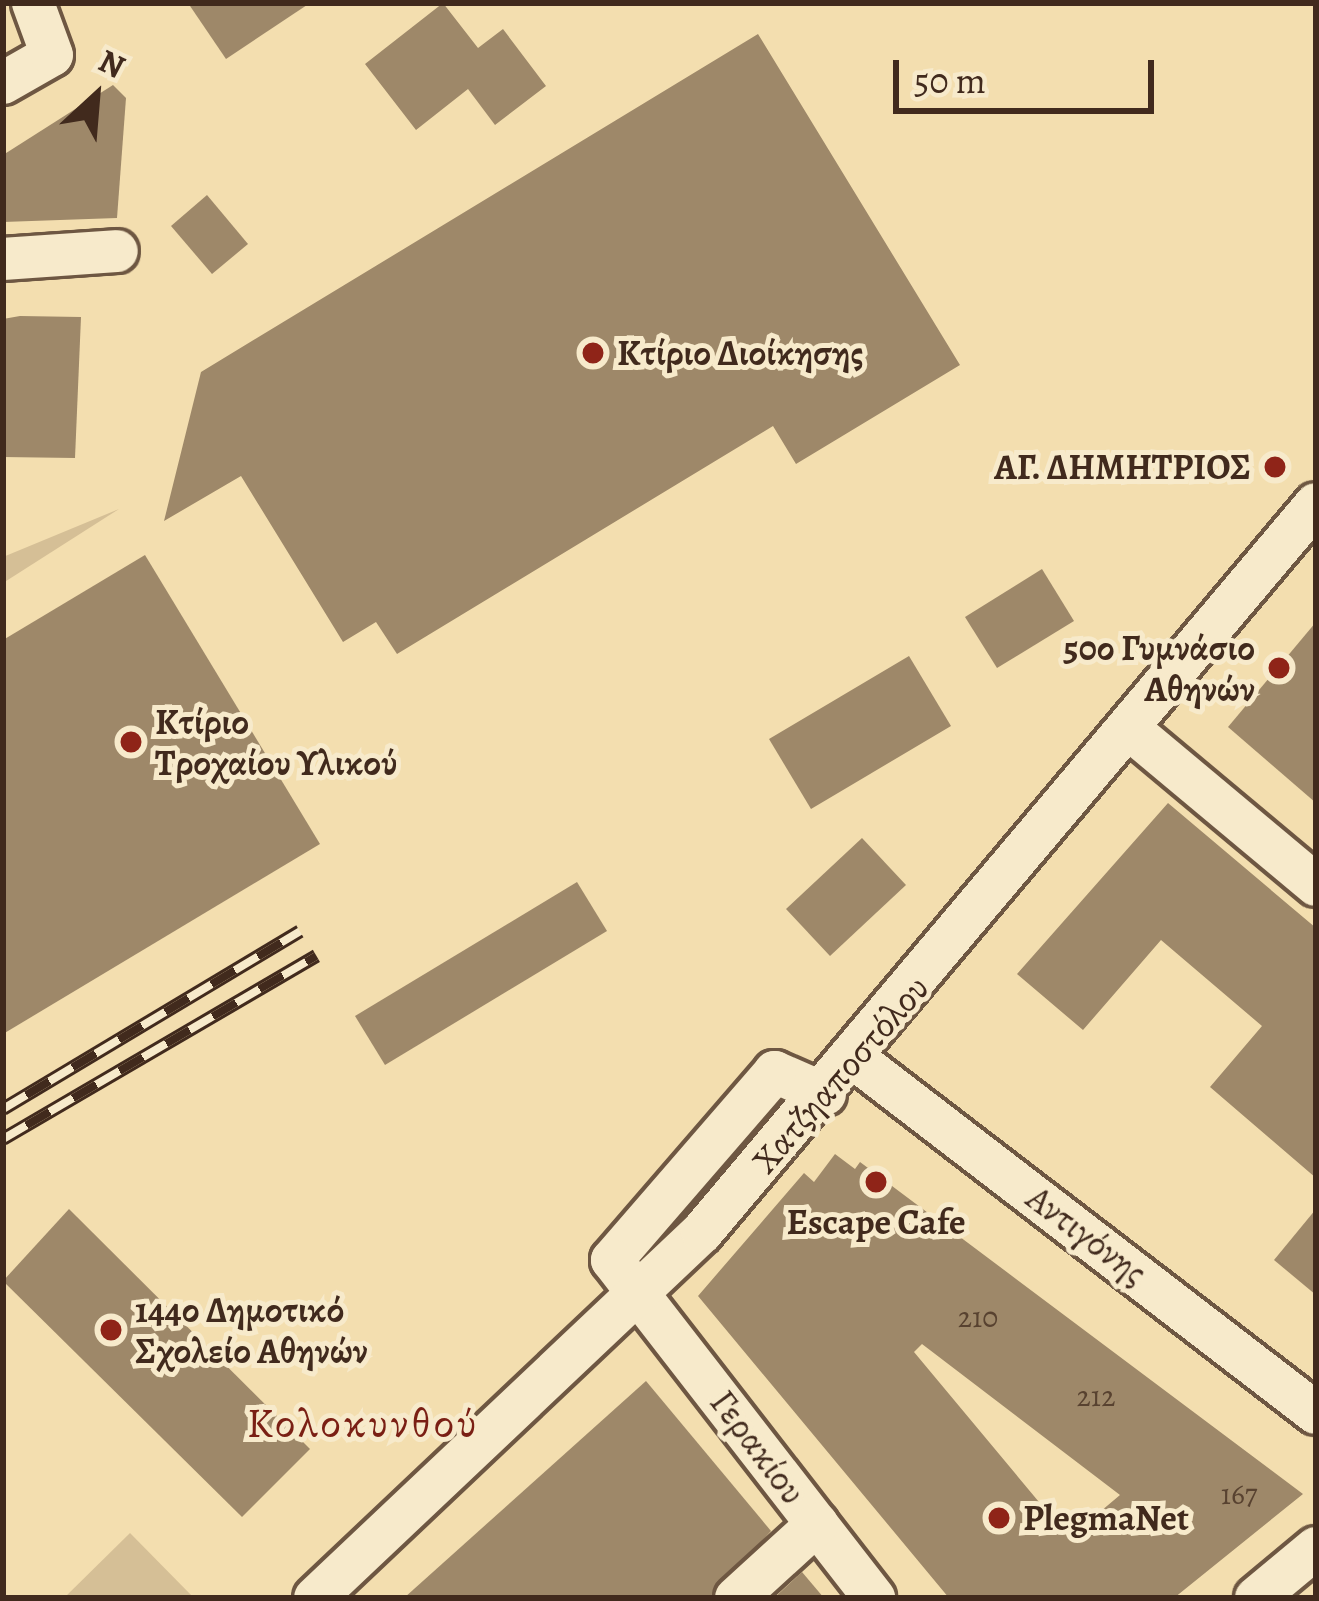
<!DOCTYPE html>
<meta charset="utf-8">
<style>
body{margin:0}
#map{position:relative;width:1319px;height:1601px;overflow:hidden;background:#f3deaf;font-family:Alegreya,serif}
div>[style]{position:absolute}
.green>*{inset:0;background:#d5bf96}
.building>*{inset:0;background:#9e8869}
.roads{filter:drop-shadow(3px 0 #6e5742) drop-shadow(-3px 0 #6e5742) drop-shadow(0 3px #6e5742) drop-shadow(0 -3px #6e5742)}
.minor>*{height:42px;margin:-21px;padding:0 21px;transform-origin:21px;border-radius:21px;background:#f7eacb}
.rail>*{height:14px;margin-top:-7px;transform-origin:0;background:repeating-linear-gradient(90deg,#f7eacb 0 27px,#412a1d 0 54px);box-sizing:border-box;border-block:3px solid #412a1d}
.dots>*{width:33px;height:33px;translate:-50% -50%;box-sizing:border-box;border:6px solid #f7eacb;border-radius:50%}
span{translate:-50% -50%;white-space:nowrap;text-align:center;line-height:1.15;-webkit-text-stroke:10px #f7eacb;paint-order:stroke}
.number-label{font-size:30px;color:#584230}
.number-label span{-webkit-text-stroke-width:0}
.poi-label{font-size:36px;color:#412a1d;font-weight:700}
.left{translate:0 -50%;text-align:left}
.right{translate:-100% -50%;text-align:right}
.street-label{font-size:36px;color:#412a1d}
.quarter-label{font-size:42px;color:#7a1f14;letter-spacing:3px}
.frame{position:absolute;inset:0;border:6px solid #412a1d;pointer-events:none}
.north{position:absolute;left:36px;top:36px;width:120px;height:120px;-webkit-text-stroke:9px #f7eacb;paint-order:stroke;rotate:26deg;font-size:33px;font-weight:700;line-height:48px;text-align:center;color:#412a1d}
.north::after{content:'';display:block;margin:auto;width:42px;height:54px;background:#412a1d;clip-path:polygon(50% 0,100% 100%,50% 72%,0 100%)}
.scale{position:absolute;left:893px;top:60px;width:261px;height:54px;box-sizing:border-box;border:6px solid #412a1d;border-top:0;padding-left:15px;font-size:36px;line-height:42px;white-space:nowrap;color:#412a1d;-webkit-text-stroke:9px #f7eacb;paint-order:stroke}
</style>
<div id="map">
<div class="green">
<i style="clip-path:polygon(119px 509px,3px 583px,3px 557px)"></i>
<i style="clip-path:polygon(130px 1533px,193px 1597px,64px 1598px)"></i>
</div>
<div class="building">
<i style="clip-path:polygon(188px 3px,310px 3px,226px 59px)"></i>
<i style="clip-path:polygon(443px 3px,478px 48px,503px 29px,546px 86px,495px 125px,468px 89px,416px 130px,365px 64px)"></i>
<i style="clip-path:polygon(758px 34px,960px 365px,796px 464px,773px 426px,397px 654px,376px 622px,343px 642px,241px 476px,164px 521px,201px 372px)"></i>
<i style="clip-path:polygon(113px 85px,126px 98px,117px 218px,3px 222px,3px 155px)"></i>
<i style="clip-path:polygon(207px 195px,248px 244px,212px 274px,171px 226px)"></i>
<i style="clip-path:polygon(20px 316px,81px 317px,75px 458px,3px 457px,3px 319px)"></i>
<i style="clip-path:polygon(145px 555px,320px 844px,3px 1034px,3px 640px)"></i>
<i style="clip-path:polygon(1042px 569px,1074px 621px,997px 668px,965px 617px)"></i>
<i style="clip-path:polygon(1316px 622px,1316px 803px,1228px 727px)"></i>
<i style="clip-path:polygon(909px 656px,951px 726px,811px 809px,769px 739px)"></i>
<i style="clip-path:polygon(1168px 803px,1316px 928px,1316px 1178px,1210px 1087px,1262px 1026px,1161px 940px,1083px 1030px,1017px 974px)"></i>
<i style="clip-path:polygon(862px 838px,906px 885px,830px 956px,786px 909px)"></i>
<i style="clip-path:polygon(577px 882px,607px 931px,385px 1065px,355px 1016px)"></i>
<i style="clip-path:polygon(evenodd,835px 1154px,855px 1169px,860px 1162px,1303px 1494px,1174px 1598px,949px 1598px,698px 1296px,804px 1173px,814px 1182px,835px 1154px,922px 1344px,1120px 1495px,1069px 1538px,914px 1352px,922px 1344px)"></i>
<i style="clip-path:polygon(69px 1209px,310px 1449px,242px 1517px,3px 1281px)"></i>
<i style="clip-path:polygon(1316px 1209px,1316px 1295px,1274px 1260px)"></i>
<i style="clip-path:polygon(646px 1381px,771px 1531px,711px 1598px,404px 1598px)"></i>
<i style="clip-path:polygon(802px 1572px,824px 1598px,774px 1598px)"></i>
</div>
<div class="roads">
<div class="minor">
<i style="left:3px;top:83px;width:56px;rotate:-29.7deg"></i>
<i style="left:52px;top:55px;width:55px;rotate:-110.1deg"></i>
<i style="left:3px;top:259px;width:114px;rotate:-4deg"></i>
<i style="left:1132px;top:731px;width:240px;rotate:39.9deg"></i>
<i style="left:855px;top:1059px;width:581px;rotate:37.52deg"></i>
<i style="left:825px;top:1094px;width:55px;rotate:-156.3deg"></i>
<i style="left:775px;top:1072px;width:249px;rotate:130.9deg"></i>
<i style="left:612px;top:1260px;width:428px;rotate:52.2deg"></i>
<i style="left:315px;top:1598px;width:533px;rotate:-43.4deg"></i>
<i style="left:702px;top:1232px;width:952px;rotate:-49.86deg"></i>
<i style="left:736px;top:1598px;width:110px;rotate:-42.4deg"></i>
<i style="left:1256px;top:1598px;width:78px;rotate:-39.8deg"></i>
</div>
</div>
<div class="rail">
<i style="left:3px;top:1109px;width:346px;rotate:-30.9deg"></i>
<i style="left:3px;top:1139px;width:363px;rotate:-30.3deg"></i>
</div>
<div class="dots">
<i style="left:593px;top:353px;background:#8f2418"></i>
<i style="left:1275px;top:467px;background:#8f2418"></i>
<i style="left:1279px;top:668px;background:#8f2418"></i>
<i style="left:131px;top:742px;background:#8f2418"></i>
<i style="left:876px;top:1182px;background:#8f2418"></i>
<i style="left:111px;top:1330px;background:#8f2418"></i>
<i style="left:999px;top:1518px;background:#8f2418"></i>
</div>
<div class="number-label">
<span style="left:978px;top:1317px">210</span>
<span style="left:1096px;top:1396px">212</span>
<span style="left:1239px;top:1494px">167</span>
</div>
<div class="poi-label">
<span class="left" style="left:617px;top:353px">Κτίριο Διοίκησης</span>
<span class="right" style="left:1251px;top:467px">ΑΓ. ΔΗΜΗΤΡΙΟΣ</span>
<span class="right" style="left:1255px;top:668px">50ο Γυμνάσιο<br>Αθηνών</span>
<span class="left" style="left:155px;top:742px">Κτίριο<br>Τροχαίου Υλικού</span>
<span style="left:876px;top:1222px">Escape Cafe</span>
<span class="left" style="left:135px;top:1330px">144ο Δημοτικό<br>Σχολείο Αθηνών</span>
<span class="left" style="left:1023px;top:1518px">PlegmaNet</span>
</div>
<div class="street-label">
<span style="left:840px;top:1074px;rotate:-49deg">Χατζηαποστόλου</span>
<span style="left:1087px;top:1235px;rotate:37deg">Αντιγόνης</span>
<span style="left:758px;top:1447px;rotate:53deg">Γερακίου</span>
</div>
<div class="quarter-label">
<span style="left:363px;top:1423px">Κολοκυνθού</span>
</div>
<div class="frame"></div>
<div class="north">N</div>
<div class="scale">50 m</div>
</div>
